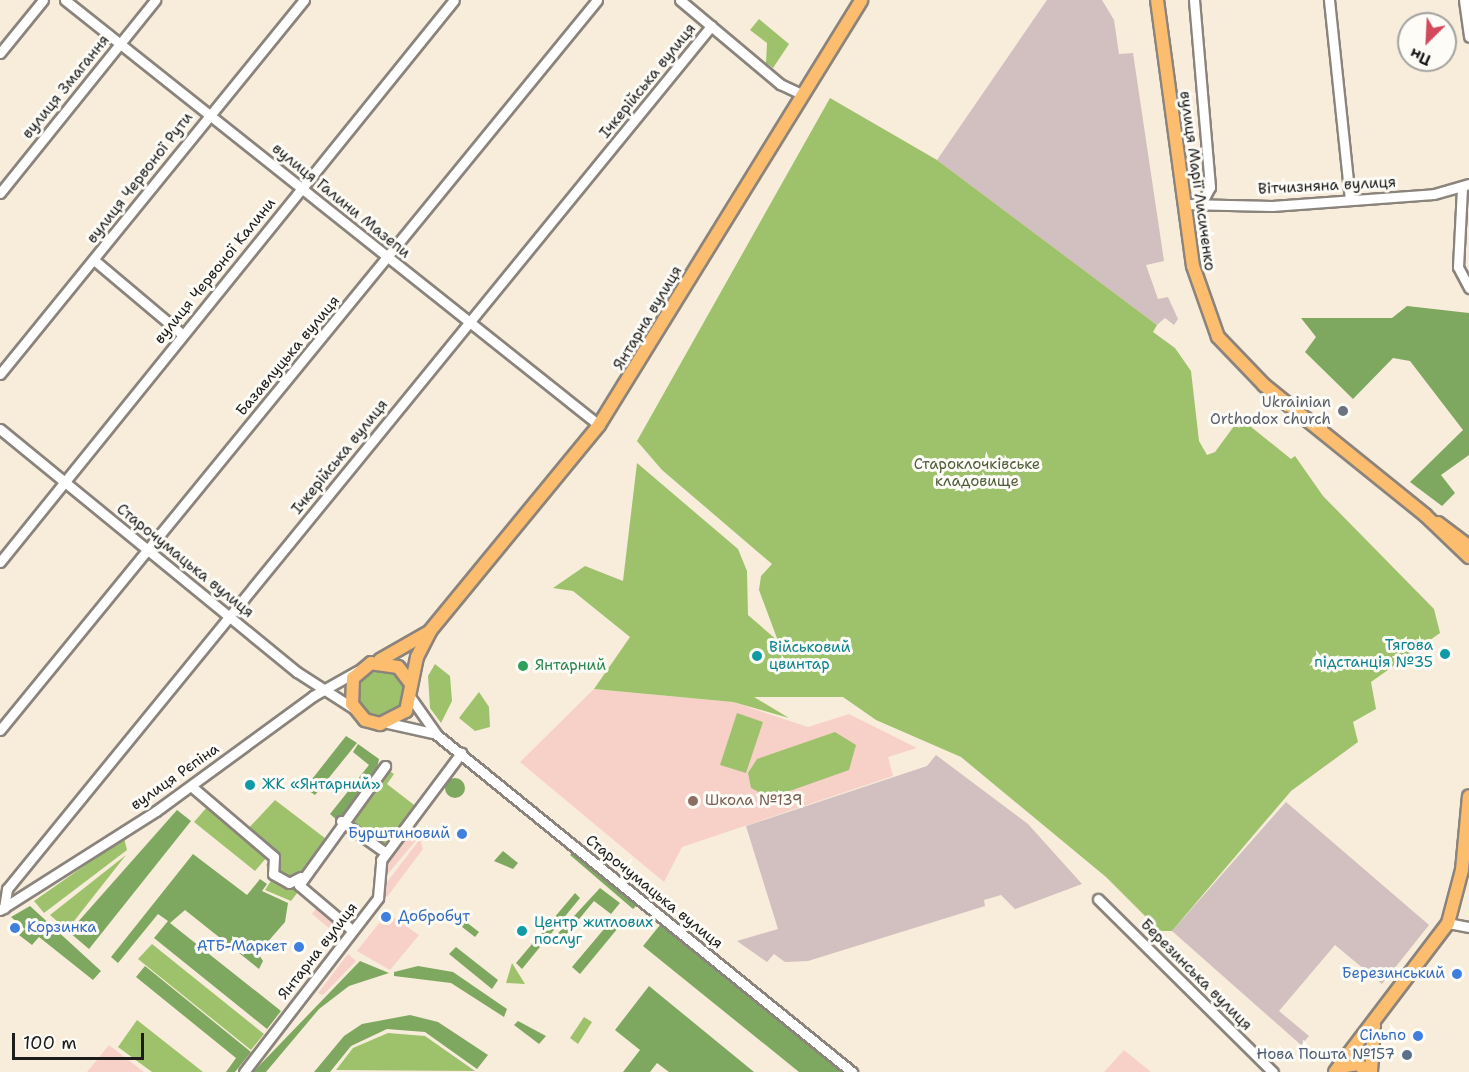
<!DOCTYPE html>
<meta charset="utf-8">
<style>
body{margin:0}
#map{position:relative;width:1469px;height:1072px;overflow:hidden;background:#f8ecdb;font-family:"Shantell Sans",sans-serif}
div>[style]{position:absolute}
.built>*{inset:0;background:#f7d1c7}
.industrial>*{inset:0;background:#d2bfc0}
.green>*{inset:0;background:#9ec26c}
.round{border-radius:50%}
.forest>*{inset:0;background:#7ea860}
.roads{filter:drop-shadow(2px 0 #8a847c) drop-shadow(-2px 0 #8a847c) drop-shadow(0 2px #8a847c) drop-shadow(0 -2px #8a847c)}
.minor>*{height:9px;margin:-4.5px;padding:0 4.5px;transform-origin:4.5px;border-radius:4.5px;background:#fff}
.major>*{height:12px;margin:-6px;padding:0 6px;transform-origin:6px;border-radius:6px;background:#fcbd6f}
.dots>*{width:16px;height:16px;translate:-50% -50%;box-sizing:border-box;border:3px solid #fdfcf7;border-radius:50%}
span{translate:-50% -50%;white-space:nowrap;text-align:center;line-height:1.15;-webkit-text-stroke:6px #fdfcf7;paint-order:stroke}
.street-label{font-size:15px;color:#1c1c1c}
.worship-label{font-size:15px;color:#5b616d}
.right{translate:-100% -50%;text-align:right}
.park-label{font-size:15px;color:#505e3c}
.culture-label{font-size:15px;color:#0d838f}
.left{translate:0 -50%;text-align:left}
.leisure-label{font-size:15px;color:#27864d}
.education-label{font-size:15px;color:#785e54}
.shop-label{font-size:15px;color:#366cbe}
.service-label{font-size:15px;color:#4e5e75}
.north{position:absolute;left:1397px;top:12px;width:60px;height:60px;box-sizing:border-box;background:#fdfcf7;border:2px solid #a3a29f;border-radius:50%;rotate:204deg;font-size:16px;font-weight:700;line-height:24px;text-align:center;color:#1c1c1c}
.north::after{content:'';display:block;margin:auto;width:21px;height:27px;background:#d1495b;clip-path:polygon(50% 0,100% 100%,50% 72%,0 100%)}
.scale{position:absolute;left:12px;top:1033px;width:132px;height:27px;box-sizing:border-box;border:3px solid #1c1c1c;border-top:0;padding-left:8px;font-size:18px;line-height:21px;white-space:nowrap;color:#1c1c1c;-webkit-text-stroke:4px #fdfcf7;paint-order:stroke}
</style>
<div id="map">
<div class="built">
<i style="clip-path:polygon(594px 689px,733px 702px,808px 727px,849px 714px,917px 748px,888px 757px,893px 776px,682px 847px,664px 882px,520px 762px)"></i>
<i style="clip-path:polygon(411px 830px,419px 837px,381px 882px,385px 862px)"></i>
<i style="clip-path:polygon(420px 839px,423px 849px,387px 897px,381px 890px)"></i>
<i style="clip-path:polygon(317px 907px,340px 925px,334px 932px,312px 914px)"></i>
<i style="clip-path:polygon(387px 913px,419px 935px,390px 970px,357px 951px)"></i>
<i style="clip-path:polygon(348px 954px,356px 961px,323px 995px,318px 993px)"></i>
<i style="clip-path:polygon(109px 1045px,144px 1072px,87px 1072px)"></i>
<i style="clip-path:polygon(1124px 1050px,1151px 1072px,1104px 1072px)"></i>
</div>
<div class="industrial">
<i style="clip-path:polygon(1047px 0,1102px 0,1114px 20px,1119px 54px,1133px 53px,1164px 261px,1146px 265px,1158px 299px,1168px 297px,1178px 319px,1174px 325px,1165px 318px,1157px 325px,937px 160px)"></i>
<i style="clip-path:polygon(936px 755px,1028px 824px,1082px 884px,1015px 909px,1001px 895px,984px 900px,985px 906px,808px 961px,785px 962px,774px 954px,767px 962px,737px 941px,778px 929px,746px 826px,927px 766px)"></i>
<i style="clip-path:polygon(1286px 802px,1429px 925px,1382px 984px,1335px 945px,1279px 1011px,1309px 1036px,1301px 1045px,1172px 931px)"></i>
</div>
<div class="green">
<i style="clip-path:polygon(759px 19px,789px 44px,773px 68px,766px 63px,767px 43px,750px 30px)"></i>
<i style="clip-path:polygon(830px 98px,937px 160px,1157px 325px,1153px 332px,1175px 348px,1191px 371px,1199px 441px,1207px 455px,1215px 452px,1240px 418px,1291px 459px,1295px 456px,1323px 496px,1434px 609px,1440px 633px,1371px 682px,1376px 709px,1353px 722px,1358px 742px,1291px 791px,1172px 931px,1160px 931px,1106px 877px,961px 757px,876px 720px,843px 697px,754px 697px,789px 718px,733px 702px,594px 689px,630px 637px,573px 591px,553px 588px,585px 566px,623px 581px,637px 463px,738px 549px,747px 571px,748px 615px,778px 641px,759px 590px,761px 576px,772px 564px,662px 470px,637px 441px)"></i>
<i style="clip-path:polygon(435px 664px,450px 676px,452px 701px,441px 723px,430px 708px,428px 676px)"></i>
<i class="round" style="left:355px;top:668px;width:50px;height:50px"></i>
<i style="clip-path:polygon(479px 692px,489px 707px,490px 727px,475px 731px,459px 718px)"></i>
<i style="clip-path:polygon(737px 713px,763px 722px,746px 773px,720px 765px)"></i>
<i style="clip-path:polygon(835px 732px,856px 745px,849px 770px,770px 798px,751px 788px,748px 773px,757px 759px)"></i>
<i style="clip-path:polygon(385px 768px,394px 774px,387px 784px,418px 808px,386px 850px,344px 821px)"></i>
<i style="clip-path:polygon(275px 800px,334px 845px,291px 901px,265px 890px,276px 873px,266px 865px,272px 857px,245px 832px)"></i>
<i style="clip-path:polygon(208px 806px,267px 857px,255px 871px,194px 822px)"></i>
<i style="clip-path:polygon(124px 838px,127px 850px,44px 913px,34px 901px)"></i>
<i style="clip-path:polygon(126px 855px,67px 930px,50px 915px)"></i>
<i style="clip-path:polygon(152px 944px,264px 1034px,251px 1050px,138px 959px)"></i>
<i style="clip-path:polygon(512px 963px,525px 984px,506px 983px)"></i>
<i style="clip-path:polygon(584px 1017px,592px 1022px,578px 1044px,570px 1038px)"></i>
<i style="clip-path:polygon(137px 1020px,203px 1072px,152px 1072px,118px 1047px)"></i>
<i style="clip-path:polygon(388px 1033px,425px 1036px,475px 1071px,336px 1070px,353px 1048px)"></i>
</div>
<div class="forest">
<i style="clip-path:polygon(1407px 306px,1469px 313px,1469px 455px,1441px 475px,1455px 493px,1442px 506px,1410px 482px,1463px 430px,1410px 361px,1393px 358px,1353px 399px,1305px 352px,1316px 337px,1301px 318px,1392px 318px)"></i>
<i style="clip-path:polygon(346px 736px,357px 743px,315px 795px,305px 788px)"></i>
<i style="clip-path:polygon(358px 744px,379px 759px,376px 773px,338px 821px,330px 814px,369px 765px,353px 752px)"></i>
<i class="round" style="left:445px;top:778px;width:20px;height:20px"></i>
<i style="clip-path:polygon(177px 810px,191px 821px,89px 949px,69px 932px)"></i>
<i style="clip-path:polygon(574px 850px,638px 904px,633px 909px,570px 855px)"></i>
<i style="clip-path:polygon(503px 851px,518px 863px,513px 869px,494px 861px)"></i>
<i style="clip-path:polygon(193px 854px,247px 895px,260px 879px,267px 884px,262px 891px,288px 903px,285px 922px,258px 953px,263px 961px,259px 969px,185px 910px,170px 923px,281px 1011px,267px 1029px,154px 938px,168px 921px,158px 914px,118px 963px,111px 957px)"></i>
<i style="clip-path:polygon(600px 888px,620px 903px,611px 914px,594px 901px,556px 947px,550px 942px)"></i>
<i style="clip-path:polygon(575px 893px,580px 898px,522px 969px,516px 963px)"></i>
<i style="clip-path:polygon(30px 906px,101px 971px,93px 980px,39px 937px,32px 945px,19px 935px,25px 929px,11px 917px)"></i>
<i style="clip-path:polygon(615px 916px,618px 928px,580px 974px,572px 967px)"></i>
<i style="clip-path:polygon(461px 918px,479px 932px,475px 937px,457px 923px)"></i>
<i style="clip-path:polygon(660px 925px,841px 1072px,799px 1072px,643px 946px)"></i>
<i style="clip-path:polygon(456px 947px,498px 980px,492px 989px,449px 954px)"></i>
<i style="clip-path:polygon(360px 961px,389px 973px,349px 986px,319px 1009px,266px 1072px,253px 1072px)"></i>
<i style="clip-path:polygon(145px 966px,251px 1052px,235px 1072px,226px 1072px,236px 1058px,136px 977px)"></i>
<i style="clip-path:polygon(418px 966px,453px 972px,507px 1009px,504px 1017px,451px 983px,394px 976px,394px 972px)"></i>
<i style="clip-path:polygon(649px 986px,754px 1072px,669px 1072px,657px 1063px,650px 1072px,623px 1072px,640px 1050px,615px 1030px)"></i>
<i style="clip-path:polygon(410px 1015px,438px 1022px,488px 1055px,477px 1069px,425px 1032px,387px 1029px,351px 1046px,330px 1072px,314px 1072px,344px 1036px,362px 1024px)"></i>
<i style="clip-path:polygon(518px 1021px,546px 1036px,539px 1044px,514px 1025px)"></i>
</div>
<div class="roads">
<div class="minor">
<i style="left:65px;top:0;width:682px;rotate:38.52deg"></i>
<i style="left:680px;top:0;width:131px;rotate:40deg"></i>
<i style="left:780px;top:84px;width:23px;rotate:25deg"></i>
<i style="left:1194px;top:0;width:188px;rotate:85.1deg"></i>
<i style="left:1210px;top:187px;width:17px;rotate:118deg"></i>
<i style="left:1329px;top:0;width:201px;rotate:84deg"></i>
<i style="left:1464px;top:0;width:37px;rotate:82deg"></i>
<i style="left:0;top:53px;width:68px;rotate:-50.9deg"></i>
<i style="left:1462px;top:188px;width:79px;rotate:92.9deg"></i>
<i style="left:1458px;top:267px;width:24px;rotate:62deg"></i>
<i style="left:0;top:193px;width:248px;rotate:-51.2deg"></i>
<i style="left:1185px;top:204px;width:87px;rotate:1.3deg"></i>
<i style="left:1272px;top:206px;width:162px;rotate:-4.2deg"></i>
<i style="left:1434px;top:194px;width:36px;rotate:-16deg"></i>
<i style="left:94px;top:260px;width:116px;rotate:40.1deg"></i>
<i style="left:0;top:374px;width:482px;rotate:-50.9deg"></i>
<i style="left:0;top:429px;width:384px;rotate:39.3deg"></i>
<i style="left:297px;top:672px;width:67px;rotate:32.7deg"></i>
<i style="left:0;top:562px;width:722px;rotate:-51.07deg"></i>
<i style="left:411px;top:698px;width:45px;rotate:54.9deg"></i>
<i style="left:437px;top:735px;width:535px;rotate:39.08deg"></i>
<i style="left:388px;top:723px;width:45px;rotate:12.8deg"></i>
<i style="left:0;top:730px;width:943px;rotate:-50.72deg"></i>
<i style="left:191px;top:786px;width:109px;rotate:40.5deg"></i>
<i style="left:274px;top:857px;width:17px;rotate:93deg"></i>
<i style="left:273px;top:874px;width:18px;rotate:29deg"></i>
<i style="left:289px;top:883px;width:13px;rotate:-27deg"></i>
<i style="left:341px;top:821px;width:55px;rotate:35.4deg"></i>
<i style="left:1098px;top:899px;width:246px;rotate:44.7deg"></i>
<i style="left:4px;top:908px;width:19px;rotate:-81deg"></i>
<i style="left:7px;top:889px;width:1114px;rotate:-50.79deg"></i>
<i style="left:0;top:910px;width:185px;rotate:-32.4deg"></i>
<i style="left:156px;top:811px;width:195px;rotate:-36.2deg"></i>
<i style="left:313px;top:696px;width:51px;rotate:-29.6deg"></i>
<i style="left:1448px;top:923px;width:21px;rotate:11deg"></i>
<i style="left:352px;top:930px;width:70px;rotate:-139.7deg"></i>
<i style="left:299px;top:885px;width:147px;rotate:-54.1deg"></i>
<i style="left:244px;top:1072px;width:220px;rotate:-52.4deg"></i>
<i style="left:378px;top:898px;width:38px;rotate:-85deg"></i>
<i style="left:381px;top:860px;width:134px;rotate:-53.2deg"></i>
</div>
<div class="major">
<i style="left:1157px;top:0;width:268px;rotate:82.3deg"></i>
<i style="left:1193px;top:266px;width:75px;rotate:70.6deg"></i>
<i style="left:1218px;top:337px;width:66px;rotate:46.2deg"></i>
<i style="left:1264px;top:385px;width:207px;rotate:38.9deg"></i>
<i style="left:1425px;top:515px;width:61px;rotate:43.7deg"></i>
<i style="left:1438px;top:523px;width:39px;rotate:37deg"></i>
<i style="left:380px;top:660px;width:54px;rotate:-29.9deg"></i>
<i style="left:411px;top:684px;width:21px;rotate:-127deg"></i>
<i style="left:398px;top:667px;width:27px;rotate:-172deg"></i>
<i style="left:371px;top:663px;width:23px;rotate:140deg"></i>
<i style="left:353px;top:678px;width:26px;rotate:92deg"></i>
<i style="left:352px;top:704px;width:21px;rotate:51deg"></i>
<i style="left:365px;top:720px;width:16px;rotate:15deg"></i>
<i style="left:380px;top:724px;width:29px;rotate:-27deg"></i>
<i style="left:406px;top:711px;width:55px;rotate:-78.5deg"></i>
<i style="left:417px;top:657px;width:29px;rotate:-63deg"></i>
<i style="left:430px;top:631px;width:266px;rotate:-50.6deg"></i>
<i style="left:599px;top:425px;width:499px;rotate:-58.3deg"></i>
<i style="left:1339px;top:1067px;width:19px;rotate:-9deg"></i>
<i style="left:1358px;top:1064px;width:13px;rotate:39deg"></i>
<i style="left:1335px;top:1072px;width:187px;rotate:-52.8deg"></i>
<i style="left:1448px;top:923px;width:55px;rotate:-75.2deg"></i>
<i style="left:1462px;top:870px;width:74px;rotate:-84.6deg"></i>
<i style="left:1371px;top:1072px;width:47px;rotate:-86.3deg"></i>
</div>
</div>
<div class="dots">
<i style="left:1343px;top:411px;background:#6b7280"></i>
<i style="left:1445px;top:654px;background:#0f9aa8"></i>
<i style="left:757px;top:656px;background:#0f9aa8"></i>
<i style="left:523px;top:666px;background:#2e9e5b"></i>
<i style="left:250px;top:785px;background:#0f9aa8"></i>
<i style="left:693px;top:801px;background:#8d6e63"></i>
<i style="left:462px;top:834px;background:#3f7fe0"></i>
<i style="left:386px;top:917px;background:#3f7fe0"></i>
<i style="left:15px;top:928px;background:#3f7fe0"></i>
<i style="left:522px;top:931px;background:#0f9aa8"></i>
<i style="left:299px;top:947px;background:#3f7fe0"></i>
<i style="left:1457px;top:974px;background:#3f7fe0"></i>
<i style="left:1418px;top:1036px;background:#3f7fe0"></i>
<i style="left:1407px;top:1055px;background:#5c6f8a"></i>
</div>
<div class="street-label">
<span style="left:648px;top:81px;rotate:-51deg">Ічкерійська вулиця</span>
<span style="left:66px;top:87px;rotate:-51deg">вулиця Змагання</span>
<span style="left:140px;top:178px;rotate:-52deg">вулиця Червоної Рути</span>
<span style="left:1197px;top:181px;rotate:82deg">вулиця Марії Лисиченко</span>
<span style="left:1327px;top:186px;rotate:-3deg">Вітчизняна вулиця</span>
<span style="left:341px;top:201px;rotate:39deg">вулиця Галини Мазепи</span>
<span style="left:215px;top:271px;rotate:-51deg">вулиця Червоної Калини</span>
<span style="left:648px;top:318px;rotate:-59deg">Янтарна вулиця</span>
<span style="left:288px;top:356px;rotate:-50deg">Базавлуцька вулиця</span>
<span style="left:340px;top:457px;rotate:-51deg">Ічкерійська вулиця</span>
<span style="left:185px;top:561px;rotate:39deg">Старочумацька вулиця</span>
<span style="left:175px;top:777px;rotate:-35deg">вулиця Рєпіна</span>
<span style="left:654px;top:892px;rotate:39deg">Старочумацька вулиця</span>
<span style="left:318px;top:951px;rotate:-52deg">Янтарна вулиця</span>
<span style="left:1196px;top:975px;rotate:45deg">Березинська вулиця</span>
</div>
<div class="worship-label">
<span class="right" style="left:1331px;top:411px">Ukrainian<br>Orthodox church</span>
</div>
<div class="park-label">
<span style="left:977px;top:473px">Староклочківське<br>кладовище</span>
</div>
<div class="culture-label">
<span class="right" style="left:1433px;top:654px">Тягова<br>пiдстанцiя №35</span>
<span class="left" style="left:769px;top:656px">Військовий<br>цвинтар</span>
<span class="left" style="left:262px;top:785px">ЖК «Янтарний»</span>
<span class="left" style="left:534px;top:931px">Центр житлових<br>послуг</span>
</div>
<div class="leisure-label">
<span class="left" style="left:535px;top:666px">Янтарний</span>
</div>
<div class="education-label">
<span class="left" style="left:705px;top:801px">Школа №139</span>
</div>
<div class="shop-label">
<span class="right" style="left:450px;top:834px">Бурштиновий</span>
<span class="left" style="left:398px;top:917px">Добробут</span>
<span class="left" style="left:27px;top:928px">Корзинка</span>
<span class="right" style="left:287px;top:947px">АТБ-Маркет</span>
<span class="right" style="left:1445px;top:974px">Березинський</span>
<span class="right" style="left:1406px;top:1036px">Сільпо</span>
</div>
<div class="service-label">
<span class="right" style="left:1395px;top:1055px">Нова Пошта №157</span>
</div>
<div class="north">Пн</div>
<div class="scale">100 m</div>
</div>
